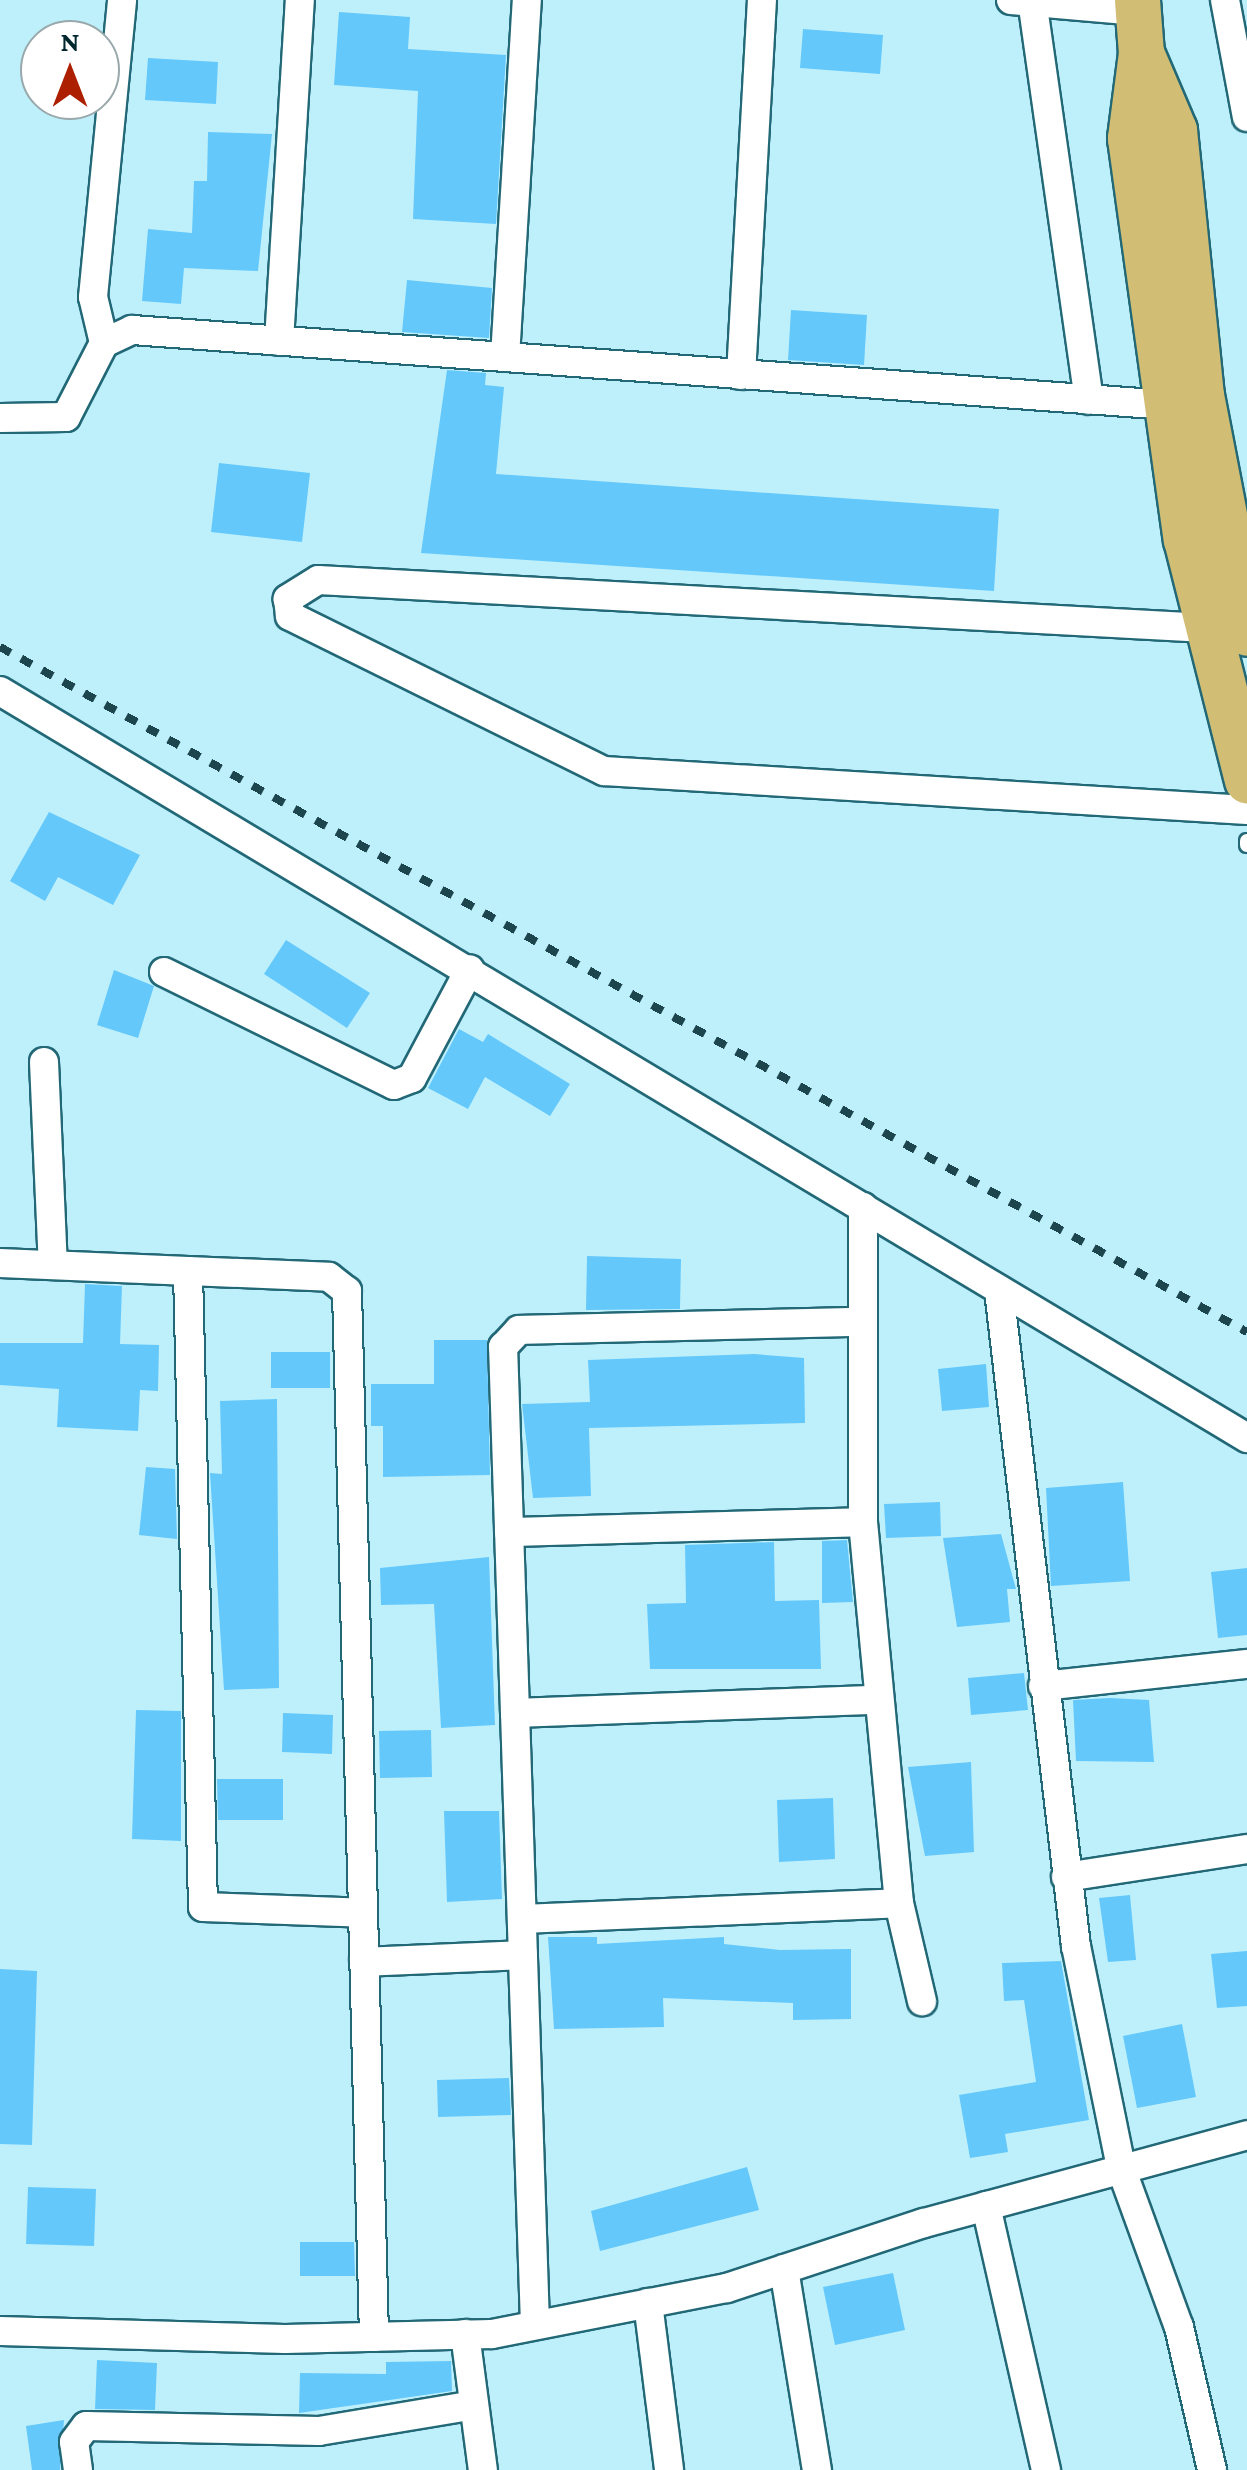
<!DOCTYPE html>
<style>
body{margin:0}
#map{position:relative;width:1247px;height:2470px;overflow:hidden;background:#bef0fc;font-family:"Crimson Pro",serif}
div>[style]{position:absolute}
.building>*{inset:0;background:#64c8fb}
.roads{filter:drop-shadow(2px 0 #226876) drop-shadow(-2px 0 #226876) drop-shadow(0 2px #226876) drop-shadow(0 -2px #226876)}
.service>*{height:14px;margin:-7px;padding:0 7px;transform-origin:7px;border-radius:7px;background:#fff}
.minor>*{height:28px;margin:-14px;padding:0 14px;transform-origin:14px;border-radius:14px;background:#fff}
.primary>*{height:45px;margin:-22.5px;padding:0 22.5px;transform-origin:22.5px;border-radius:22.5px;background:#d1be74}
.rail>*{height:8px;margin-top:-4px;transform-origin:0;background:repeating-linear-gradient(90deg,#1d454d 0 12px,transparent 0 24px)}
span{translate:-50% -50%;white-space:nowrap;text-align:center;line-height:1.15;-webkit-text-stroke:9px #fff;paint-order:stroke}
.north{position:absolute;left:20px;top:20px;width:100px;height:100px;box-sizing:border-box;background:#fff;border:2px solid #99a8ab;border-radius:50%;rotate:0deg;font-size:28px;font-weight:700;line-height:40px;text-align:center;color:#00262e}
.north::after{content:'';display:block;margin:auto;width:35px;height:45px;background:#ac1f00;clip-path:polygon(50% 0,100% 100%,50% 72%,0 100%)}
</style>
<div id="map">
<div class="building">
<i style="clip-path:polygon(339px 12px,410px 17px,408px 49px,506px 55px,496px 224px,413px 219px,418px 91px,334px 85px)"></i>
<i style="clip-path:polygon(803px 29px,883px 35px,880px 74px,800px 68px)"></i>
<i style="clip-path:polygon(148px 58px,218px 62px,216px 104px,145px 100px)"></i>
<i style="clip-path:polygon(208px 132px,272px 134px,258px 271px,184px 268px,181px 304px,142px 301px,148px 229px,192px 233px,194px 181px,207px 181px)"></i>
<i style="clip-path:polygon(407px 280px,492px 288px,489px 338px,402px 332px)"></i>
<i style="clip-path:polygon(791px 310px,867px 315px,864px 365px,788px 360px)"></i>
<i style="clip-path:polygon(447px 370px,486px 373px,485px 385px,504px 387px,496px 474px,999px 509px,994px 591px,421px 553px)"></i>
<i style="clip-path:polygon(219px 463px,310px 473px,302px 542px,211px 532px)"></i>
<i style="clip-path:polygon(49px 812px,140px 855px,113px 905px,58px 877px,45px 901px,10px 881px)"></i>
<i style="clip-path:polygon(286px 940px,370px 993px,347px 1028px,264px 974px)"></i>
<i style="clip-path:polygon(114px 970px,154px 986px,138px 1038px,97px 1025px)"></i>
<i style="clip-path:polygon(459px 1029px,483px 1042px,488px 1034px,570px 1084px,550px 1116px,485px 1077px,468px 1109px,428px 1088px)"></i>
<i style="clip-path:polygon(587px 1256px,681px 1259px,680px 1309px,586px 1310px)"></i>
<i style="clip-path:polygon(85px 1284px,122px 1286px,120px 1344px,159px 1345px,158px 1391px,140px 1390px,138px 1431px,57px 1427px,59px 1389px,0 1385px,0 1343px,83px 1343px)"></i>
<i style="clip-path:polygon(434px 1340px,487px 1340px,490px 1475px,383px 1477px,383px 1426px,371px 1426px,371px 1384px,434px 1384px)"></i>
<i style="clip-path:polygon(271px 1352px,330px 1352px,330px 1388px,271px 1388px)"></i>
<i style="clip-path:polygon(754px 1354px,804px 1358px,805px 1423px,589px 1428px,591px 1496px,533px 1498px,522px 1404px,590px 1402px,588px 1360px)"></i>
<i style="clip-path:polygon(986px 1364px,989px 1407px,942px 1411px,938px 1369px)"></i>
<i style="clip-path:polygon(277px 1399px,279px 1688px,224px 1690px,210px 1473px,222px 1474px,220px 1401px)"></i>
<i style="clip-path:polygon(146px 1467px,175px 1469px,177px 1539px,139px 1535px)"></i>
<i style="clip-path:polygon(1123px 1482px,1130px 1581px,1051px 1586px,1046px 1488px)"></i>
<i style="clip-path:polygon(940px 1502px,941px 1536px,886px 1538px,884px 1504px)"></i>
<i style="clip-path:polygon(1001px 1534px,1016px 1589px,1007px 1589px,1010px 1622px,957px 1627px,943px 1538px)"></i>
<i style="clip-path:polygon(847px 1540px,853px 1602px,822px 1603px,822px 1541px)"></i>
<i style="clip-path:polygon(774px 1542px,775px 1601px,819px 1600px,821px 1669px,650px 1669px,647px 1604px,686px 1603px,685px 1545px)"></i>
<i style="clip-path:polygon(489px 1557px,495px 1725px,441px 1728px,434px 1604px,381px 1605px,380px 1568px)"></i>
<i style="clip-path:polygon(1247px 1568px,1247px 1635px,1218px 1638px,1211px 1572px)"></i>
<i style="clip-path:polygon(1024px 1673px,1028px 1710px,971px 1715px,968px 1678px)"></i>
<i style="clip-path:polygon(1110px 1698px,1149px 1700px,1154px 1762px,1076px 1761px,1073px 1700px)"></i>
<i style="clip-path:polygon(136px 1710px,181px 1711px,181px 1841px,132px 1839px)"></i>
<i style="clip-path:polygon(283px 1713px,333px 1715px,332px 1754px,282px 1752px)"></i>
<i style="clip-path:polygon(431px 1730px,432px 1777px,380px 1778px,379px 1731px)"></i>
<i style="clip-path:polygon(971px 1762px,974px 1852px,925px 1856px,908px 1767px)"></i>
<i style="clip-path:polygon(217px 1779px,283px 1779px,283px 1820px,218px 1820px)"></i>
<i style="clip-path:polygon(833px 1798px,835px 1859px,779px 1862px,777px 1800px)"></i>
<i style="clip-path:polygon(444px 1811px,499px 1811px,502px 1899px,447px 1902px)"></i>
<i style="clip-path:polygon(1130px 1895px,1136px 1960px,1108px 1962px,1099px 1898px)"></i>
<i style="clip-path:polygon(548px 1937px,597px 1937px,597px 1944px,724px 1937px,724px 1944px,780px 1950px,851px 1949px,851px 2019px,793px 2020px,793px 2003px,663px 1998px,664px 2027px,554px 2029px)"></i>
<i style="clip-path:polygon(1247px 1951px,1247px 2006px,1217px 2008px,1211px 1954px)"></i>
<i style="clip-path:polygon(1061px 1961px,1089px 2120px,1005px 2134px,1008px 2152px,970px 2158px,959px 2095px,1036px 2082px,1024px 2000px,1004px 2001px,1002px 1963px)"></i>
<i style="clip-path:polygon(0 1969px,37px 1971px,32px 2145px,0 2144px)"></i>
<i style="clip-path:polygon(1182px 2024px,1196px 2097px,1137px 2108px,1123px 2036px)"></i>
<i style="clip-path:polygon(509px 2078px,511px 2115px,438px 2117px,437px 2080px)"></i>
<i style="clip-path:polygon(747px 2167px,759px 2210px,600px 2251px,591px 2211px)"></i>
<i style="clip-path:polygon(28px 2187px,96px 2189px,94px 2246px,26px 2244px)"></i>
<i style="clip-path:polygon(300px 2242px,354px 2242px,355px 2276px,300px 2276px)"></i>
<i style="clip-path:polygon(893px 2273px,905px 2330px,835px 2345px,823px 2287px)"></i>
<i style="clip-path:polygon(97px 2360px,157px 2363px,155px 2410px,95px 2409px)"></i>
<i style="clip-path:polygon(451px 2361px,452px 2391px,299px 2413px,300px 2373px,386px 2374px,386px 2362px)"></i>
<i style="clip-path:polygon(64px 2420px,60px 2470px,32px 2470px,26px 2426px)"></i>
</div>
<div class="roads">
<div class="service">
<i style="left:1247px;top:841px;width:4px;rotate:90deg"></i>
</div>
<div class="minor">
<i style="left:1011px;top:0;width:127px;rotate:5deg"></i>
<i style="left:1032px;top:0;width:404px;rotate:81.9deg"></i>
<i style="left:1225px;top:0;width:119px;rotate:79.4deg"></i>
<i style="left:279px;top:341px;width:342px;rotate:-86.5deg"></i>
<i style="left:104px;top:343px;width:47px;rotate:-103.4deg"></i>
<i style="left:93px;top:297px;width:298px;rotate:-84.4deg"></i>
<i style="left:505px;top:357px;width:358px;rotate:-86.5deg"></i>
<i style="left:741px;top:375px;width:376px;rotate:-86.8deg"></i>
<i style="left:0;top:418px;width:66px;rotate:-0.9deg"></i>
<i style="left:66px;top:417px;width:83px;rotate:-62.8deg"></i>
<i style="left:104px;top:343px;width:31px;rotate:-25deg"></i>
<i style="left:132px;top:330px;width:1038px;rotate:4.14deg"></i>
<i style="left:1206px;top:628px;width:889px;rotate:-176.91deg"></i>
<i style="left:318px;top:580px;width:36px;rotate:148deg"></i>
<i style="left:288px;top:599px;width:17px;rotate:83deg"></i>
<i style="left:290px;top:616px;width:350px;rotate:26.3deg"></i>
<i style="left:604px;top:771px;width:644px;rotate:3.47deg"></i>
<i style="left:0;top:691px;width:1454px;rotate:30.92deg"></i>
<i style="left:164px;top:972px;width:256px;rotate:26.2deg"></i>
<i style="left:394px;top:1085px;width:19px;rotate:-21deg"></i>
<i style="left:412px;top:1078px;width:123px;rotate:-62deg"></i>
<i style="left:44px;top:1062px;width:203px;rotate:87.5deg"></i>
<i style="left:863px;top:1207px;width:315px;rotate:90deg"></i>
<i style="left:863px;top:1522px;width:383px;rotate:84.6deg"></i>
<i style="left:899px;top:1903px;width:101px;rotate:76.8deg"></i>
<i style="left:0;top:1263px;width:329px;rotate:2.4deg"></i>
<i style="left:329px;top:1277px;width:23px;rotate:38deg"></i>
<i style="left:347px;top:1291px;width:1046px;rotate:88.52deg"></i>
<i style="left:188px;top:1271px;width:636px;rotate:88.65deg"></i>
<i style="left:203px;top:1907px;width:160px;rotate:2.1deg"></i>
<i style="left:999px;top:1290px;width:661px;rotate:83.31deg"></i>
<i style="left:1076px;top:1946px;width:227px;rotate:78.5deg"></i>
<i style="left:1121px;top:2168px;width:169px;rotate:70deg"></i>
<i style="left:1179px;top:2327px;width:147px;rotate:77deg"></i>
<i style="left:509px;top:1532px;width:354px;rotate:-1.6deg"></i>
<i style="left:1043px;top:1686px;width:205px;rotate:-6.2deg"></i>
<i style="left:515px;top:1713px;width:361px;rotate:-2.1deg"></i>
<i style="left:1066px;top:1877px;width:183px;rotate:-8.8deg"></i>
<i style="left:522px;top:1919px;width:377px;rotate:-2.4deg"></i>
<i style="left:364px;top:1962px;width:159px;rotate:-2.5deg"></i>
<i style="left:986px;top:2206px;width:271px;rotate:77.2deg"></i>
<i style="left:784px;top:2269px;width:204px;rotate:80.7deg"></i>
<i style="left:648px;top:2303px;width:168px;rotate:82.8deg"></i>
<i style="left:535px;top:2325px;width:979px;rotate:-91.87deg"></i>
<i style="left:503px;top:1347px;width:23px;rotate:-47deg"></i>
<i style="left:519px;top:1330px;width:338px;rotate:-1.4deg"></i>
<i style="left:0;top:2331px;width:285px;rotate:1.6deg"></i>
<i style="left:285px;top:2339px;width:207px;rotate:-1.4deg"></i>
<i style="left:492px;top:2334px;width:239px;rotate:-11.1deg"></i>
<i style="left:727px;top:2288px;width:207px;rotate:-18.3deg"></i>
<i style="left:924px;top:2223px;width:335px;rotate:-15.2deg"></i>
<i style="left:465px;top:2334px;width:137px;rotate:82.5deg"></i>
<i style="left:78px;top:2470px;width:28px;rotate:-98deg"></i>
<i style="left:74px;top:2442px;width:20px;rotate:-53deg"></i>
<i style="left:86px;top:2426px;width:233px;rotate:1.2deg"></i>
<i style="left:319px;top:2431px;width:157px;rotate:-9.5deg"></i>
</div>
<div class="primary">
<i style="left:1137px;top:0;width:53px;rotate:85.7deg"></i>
<i style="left:1141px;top:53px;width:86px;rotate:97.4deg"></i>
<i style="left:1130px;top:138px;width:405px;rotate:82.1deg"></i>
<i style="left:1186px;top:539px;width:249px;rotate:75.8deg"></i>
<i style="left:1142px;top:55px;width:82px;rotate:66.9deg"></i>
<i style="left:1174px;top:130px;width:266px;rotate:84.2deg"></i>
<i style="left:1201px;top:395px;width:242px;rotate:79.1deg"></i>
</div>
</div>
<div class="rail">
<i style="left:0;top:647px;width:1423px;rotate:28.78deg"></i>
</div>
<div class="north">N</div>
</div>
